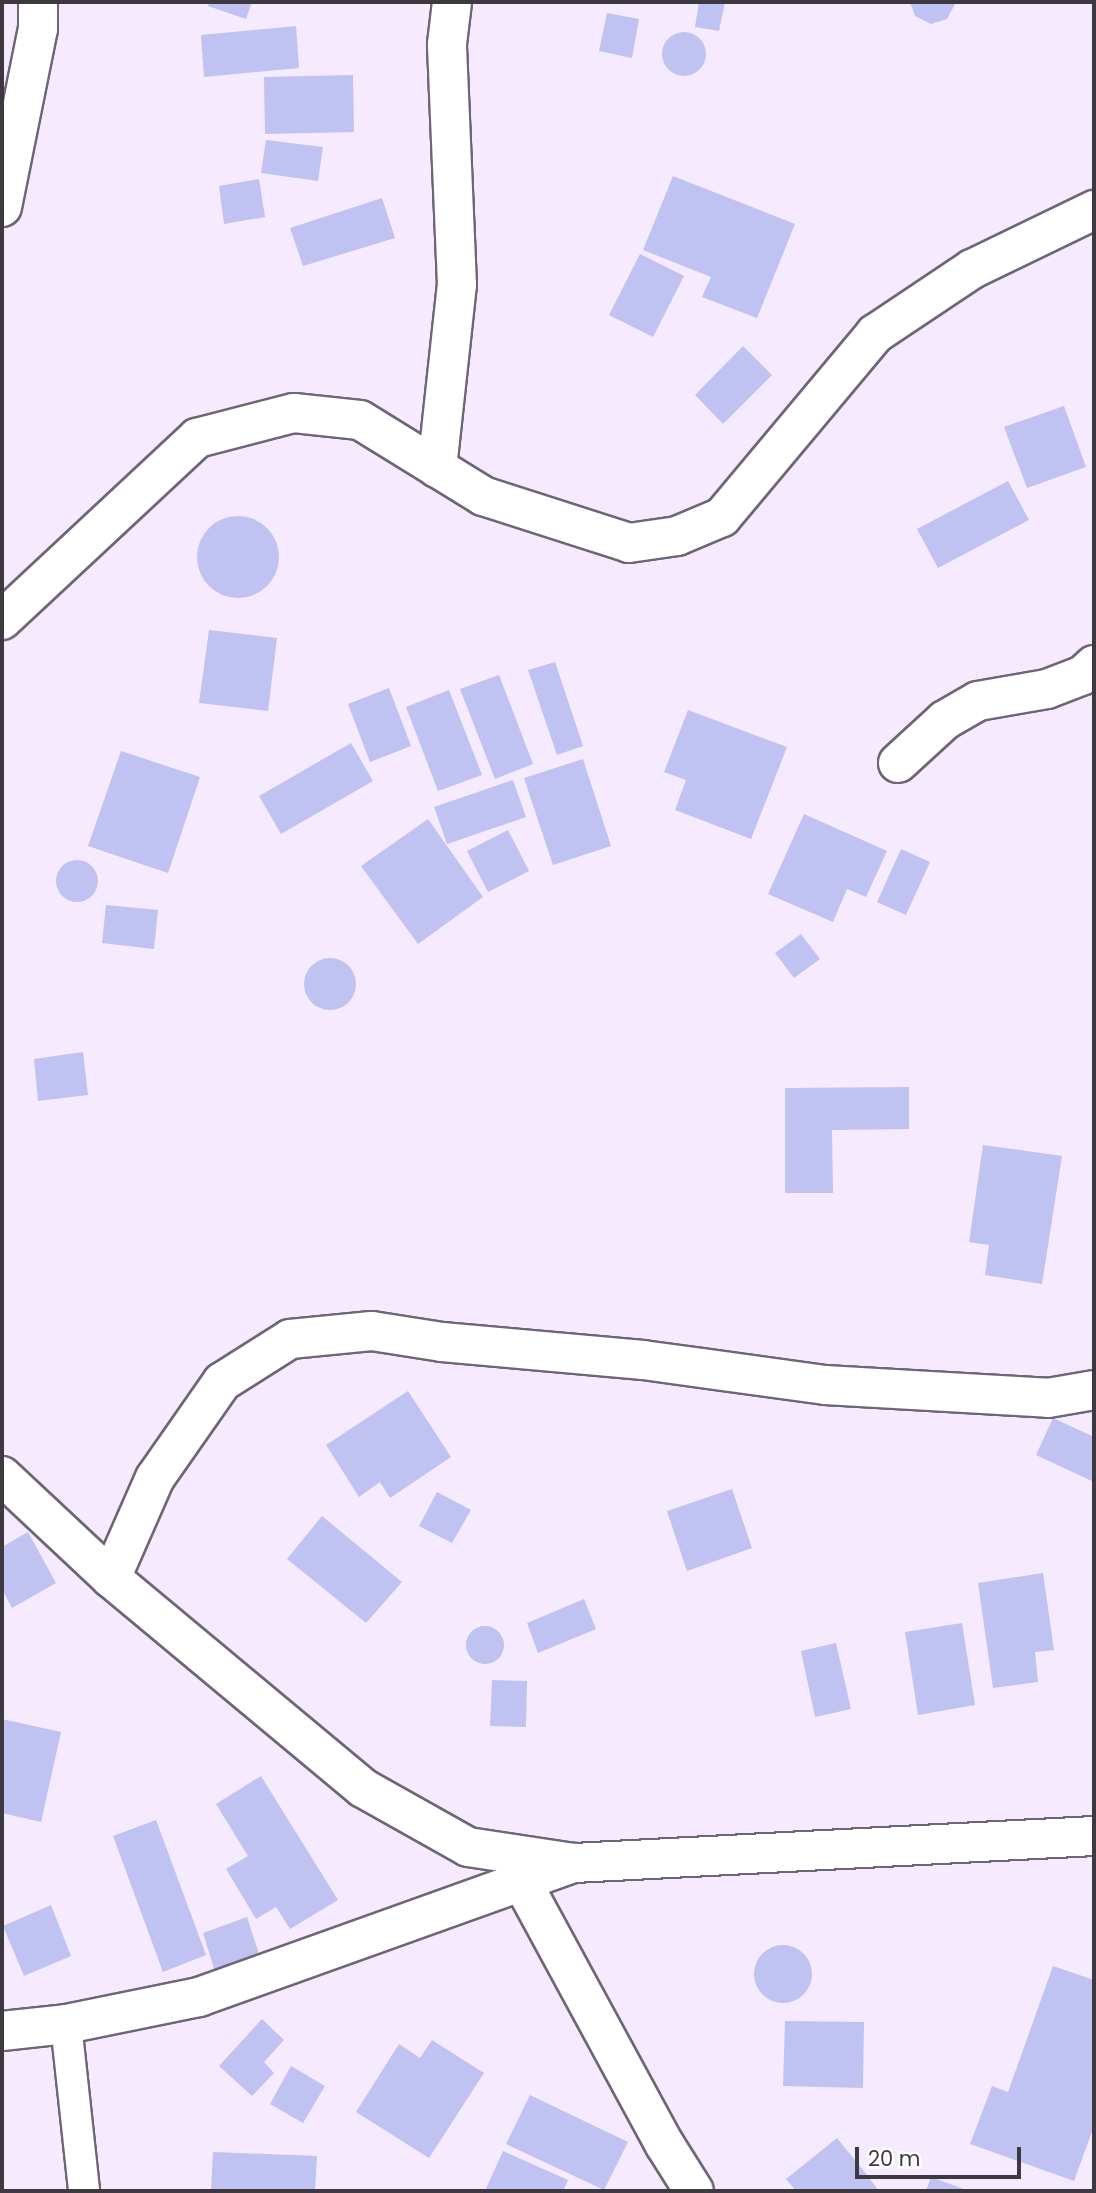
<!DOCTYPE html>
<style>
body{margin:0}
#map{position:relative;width:1096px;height:2193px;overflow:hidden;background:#f6eafe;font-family:Poppins,sans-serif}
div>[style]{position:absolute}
.building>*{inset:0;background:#c0c2f1}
.round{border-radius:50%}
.roads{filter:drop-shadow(2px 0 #6f6576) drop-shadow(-2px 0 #6f6576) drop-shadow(0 2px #6f6576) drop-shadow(0 -2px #6f6576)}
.lane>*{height:30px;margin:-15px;padding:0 15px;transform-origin:15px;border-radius:15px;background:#fff}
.street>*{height:38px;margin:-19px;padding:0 19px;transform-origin:19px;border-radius:19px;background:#fff}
.secondary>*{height:38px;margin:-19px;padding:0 19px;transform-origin:19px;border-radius:19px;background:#fff}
span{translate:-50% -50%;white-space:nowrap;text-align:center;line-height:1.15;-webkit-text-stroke:7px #fff;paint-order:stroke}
.frame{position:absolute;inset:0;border:4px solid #3e3941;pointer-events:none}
.scale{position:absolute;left:855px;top:2147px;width:166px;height:32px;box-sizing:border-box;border:4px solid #3e3941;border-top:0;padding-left:9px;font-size:21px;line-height:24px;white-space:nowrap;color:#3e3941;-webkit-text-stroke:5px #fff;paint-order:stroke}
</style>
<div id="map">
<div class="building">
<i style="clip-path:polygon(210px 2px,252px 2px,246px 19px,208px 6px)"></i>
<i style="clip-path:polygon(699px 2px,725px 2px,719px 31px,695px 27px)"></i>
<i style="clip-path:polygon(910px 2px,955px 2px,955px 4px,947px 19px,931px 24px,915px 16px)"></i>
<i style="clip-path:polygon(607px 13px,639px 19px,632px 58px,599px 51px)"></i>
<i style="clip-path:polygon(296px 26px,299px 68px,204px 77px,201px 35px)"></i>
<i class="round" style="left:662px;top:32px;width:44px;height:44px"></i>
<i style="clip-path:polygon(353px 75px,354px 132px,265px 134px,264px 77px)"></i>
<i style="clip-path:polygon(266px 140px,323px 147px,318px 181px,261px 173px)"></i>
<i style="clip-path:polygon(673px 176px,795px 224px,757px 318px,702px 297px,711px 277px,643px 250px)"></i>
<i style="clip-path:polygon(259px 179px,265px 217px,224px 224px,219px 186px)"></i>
<i style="clip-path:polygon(382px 198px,395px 238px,303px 266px,290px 228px)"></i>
<i style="clip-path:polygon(640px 254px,684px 276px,653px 337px,609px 315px)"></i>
<i style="clip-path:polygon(743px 346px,772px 375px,723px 424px,695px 395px)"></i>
<i style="clip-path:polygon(1064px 406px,1086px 467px,1027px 488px,1004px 427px)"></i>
<i style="clip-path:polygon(1008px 481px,1029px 520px,938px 568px,917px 529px)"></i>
<i class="round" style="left:197px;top:516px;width:82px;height:82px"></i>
<i style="clip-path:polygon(209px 630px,277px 638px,268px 711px,199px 703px)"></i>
<i style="clip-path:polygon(555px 662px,583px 746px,557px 755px,528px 670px)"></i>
<i style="clip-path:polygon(499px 675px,533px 764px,495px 779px,460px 689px)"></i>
<i style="clip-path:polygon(389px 688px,411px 746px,370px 762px,348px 704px)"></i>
<i style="clip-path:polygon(449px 690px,482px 775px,438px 791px,406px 707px)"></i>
<i style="clip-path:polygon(688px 710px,787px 747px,751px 839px,675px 810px,686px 780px,664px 772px)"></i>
<i style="clip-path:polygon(351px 743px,373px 781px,281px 834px,259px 796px)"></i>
<i style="clip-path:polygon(121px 751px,200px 777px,168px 873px,88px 846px)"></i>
<i style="clip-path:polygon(583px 759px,611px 846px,553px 865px,524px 778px)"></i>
<i style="clip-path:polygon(513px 780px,526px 817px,447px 844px,434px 807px)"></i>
<i style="clip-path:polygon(804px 814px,887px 851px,866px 897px,847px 889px,833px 922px,768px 894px)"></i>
<i style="clip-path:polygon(428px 819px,483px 897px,418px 944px,361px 866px)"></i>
<i style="clip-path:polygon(508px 830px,529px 871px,488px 892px,467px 851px)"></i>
<i style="clip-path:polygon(901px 849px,930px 862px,906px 915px,877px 902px)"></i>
<i class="round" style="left:56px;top:860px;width:42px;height:42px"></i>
<i style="clip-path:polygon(106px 905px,158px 910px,154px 949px,102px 943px)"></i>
<i style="clip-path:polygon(801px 934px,820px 959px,794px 978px,775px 953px)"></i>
<i class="round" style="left:304px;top:958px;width:52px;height:52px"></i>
<i style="clip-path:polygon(83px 1052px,88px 1095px,38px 1101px,34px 1059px)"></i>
<i style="clip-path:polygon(909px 1087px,909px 1129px,832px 1130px,833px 1193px,785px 1193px,785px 1088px)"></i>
<i style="clip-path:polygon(983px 1145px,1062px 1156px,1042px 1284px,985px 1275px,989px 1245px,969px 1242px)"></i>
<i style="clip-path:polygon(408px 1391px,451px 1457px,390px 1498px,380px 1482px,359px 1497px,326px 1445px)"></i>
<i style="clip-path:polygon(1053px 1418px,1094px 1437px,1094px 1482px,1036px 1455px)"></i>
<i style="clip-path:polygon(732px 1489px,752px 1548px,687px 1571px,667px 1511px)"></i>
<i style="clip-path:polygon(437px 1492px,471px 1510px,452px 1543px,419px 1526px)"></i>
<i style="clip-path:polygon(322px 1516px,402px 1582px,366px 1623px,287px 1559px)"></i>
<i style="clip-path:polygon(28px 1532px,56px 1583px,12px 1608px,2px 1589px,2px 1547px)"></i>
<i style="clip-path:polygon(1043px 1573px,1054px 1650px,1035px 1652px,1038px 1682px,993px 1688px,978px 1583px)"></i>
<i style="clip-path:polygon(584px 1599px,596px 1629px,538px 1653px,527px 1623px)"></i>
<i style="clip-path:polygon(962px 1623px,975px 1705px,918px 1715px,905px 1632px)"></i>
<i class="round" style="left:466px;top:1626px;width:38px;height:38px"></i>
<i style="clip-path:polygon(836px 1643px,851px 1709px,815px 1717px,801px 1651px)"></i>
<i style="clip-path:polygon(492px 1680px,527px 1681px,526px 1727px,490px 1726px)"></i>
<i style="clip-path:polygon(2px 1719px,61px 1732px,41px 1822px,2px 1813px)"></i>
<i style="clip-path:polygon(261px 1776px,338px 1900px,290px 1929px,276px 1907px,256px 1919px,226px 1869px,248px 1856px,216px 1804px)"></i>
<i style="clip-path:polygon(156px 1820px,206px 1955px,163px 1972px,113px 1836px)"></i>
<i style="clip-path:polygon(51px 1905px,71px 1956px,24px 1976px,3px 1926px)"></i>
<i style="clip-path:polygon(247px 1917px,261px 1960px,216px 1975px,203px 1933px)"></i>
<i class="round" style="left:754px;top:1945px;width:58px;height:58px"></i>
<i style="clip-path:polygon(1053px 1966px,1094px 1980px,1094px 2126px,1074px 2181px,970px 2144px,992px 2086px,1008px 2092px)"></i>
<i style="clip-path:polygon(262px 2019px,284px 2040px,264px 2062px,274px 2073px,252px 2096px,219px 2066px)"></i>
<i style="clip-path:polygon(785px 2021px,864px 2022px,863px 2088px,783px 2086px)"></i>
<i style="clip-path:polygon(432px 2040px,484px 2073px,429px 2158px,356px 2112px,399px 2044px,420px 2058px)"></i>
<i style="clip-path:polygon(291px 2066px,325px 2086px,303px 2123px,270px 2104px)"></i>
<i style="clip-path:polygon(530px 2095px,628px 2142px,604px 2190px,506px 2144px)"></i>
<i style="clip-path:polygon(837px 2138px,863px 2170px,879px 2191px,796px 2191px,786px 2179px)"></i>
<i style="clip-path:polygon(503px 2151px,568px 2180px,563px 2191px,485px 2191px)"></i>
<i style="clip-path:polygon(213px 2152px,317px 2156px,315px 2191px,211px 2191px)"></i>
<i style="clip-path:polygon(931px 2177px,969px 2191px,926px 2191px)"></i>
</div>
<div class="roads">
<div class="lane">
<i style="left:66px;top:2024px;width:168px;rotate:83.8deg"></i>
</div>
<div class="street">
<i style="left:2px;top:207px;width:182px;rotate:-78.6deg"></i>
<i style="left:38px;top:29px;width:27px;rotate:-90deg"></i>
<i style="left:437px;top:468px;width:184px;rotate:-83.8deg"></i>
<i style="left:457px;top:285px;width:241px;rotate:-92.4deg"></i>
<i style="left:447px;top:44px;width:42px;rotate:-83.2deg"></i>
<i style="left:2px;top:620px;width:267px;rotate:-43deg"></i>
<i style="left:197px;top:438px;width:100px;rotate:-14.5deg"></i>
<i style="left:294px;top:413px;width:66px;rotate:6.1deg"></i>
<i style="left:360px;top:420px;width:145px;rotate:31.7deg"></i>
<i style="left:483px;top:496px;width:153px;rotate:17.8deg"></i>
<i style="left:629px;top:543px;width:49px;rotate:-8.3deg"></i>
<i style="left:677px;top:536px;width:49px;rotate:-22.9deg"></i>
<i style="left:722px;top:517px;width:239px;rotate:-50.1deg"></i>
<i style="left:875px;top:334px;width:117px;rotate:-33.8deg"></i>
<i style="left:972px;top:269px;width:136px;rotate:-25.8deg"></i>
<i style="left:898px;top:763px;width:64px;rotate:-42.5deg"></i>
<i style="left:945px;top:720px;width:38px;rotate:-30deg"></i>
<i style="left:978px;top:701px;width:70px;rotate:-9.9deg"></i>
<i style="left:1047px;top:689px;width:39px;rotate:-21deg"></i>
<i style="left:1083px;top:675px;width:15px;rotate:-42deg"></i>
<i style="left:111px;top:1578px;width:109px;rotate:-66.3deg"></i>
<i style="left:155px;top:1478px;width:117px;rotate:-55.1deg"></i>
<i style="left:222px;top:1382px;width:80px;rotate:-32.3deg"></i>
<i style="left:290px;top:1339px;width:82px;rotate:-5.6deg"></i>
<i style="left:372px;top:1331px;width:71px;rotate:8.9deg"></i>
<i style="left:442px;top:1342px;width:202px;rotate:5.1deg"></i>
<i style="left:643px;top:1360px;width:184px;rotate:7.8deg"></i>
<i style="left:825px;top:1385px;width:223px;rotate:3.3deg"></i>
<i style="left:1048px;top:1398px;width:47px;rotate:-9.9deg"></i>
<i style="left:522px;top:1882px;width:299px;rotate:61.5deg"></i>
<i style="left:665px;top:2145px;width:54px;rotate:57.8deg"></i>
<i style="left:2px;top:2031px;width:64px;rotate:-6.2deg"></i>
<i style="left:66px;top:2024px;width:136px;rotate:-11.5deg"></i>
<i style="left:199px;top:1997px;width:398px;rotate:-19.7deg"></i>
</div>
<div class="secondary">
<i style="left:2px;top:1476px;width:149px;rotate:43.1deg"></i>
<i style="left:111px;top:1578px;width:328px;rotate:39.8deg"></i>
<i style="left:363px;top:1788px;width:120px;rotate:29.3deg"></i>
<i style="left:468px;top:1847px;width:107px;rotate:8.6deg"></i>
<i style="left:574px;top:1863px;width:521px;rotate:-2.97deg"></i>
</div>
</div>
<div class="frame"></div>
<div class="scale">20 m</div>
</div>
